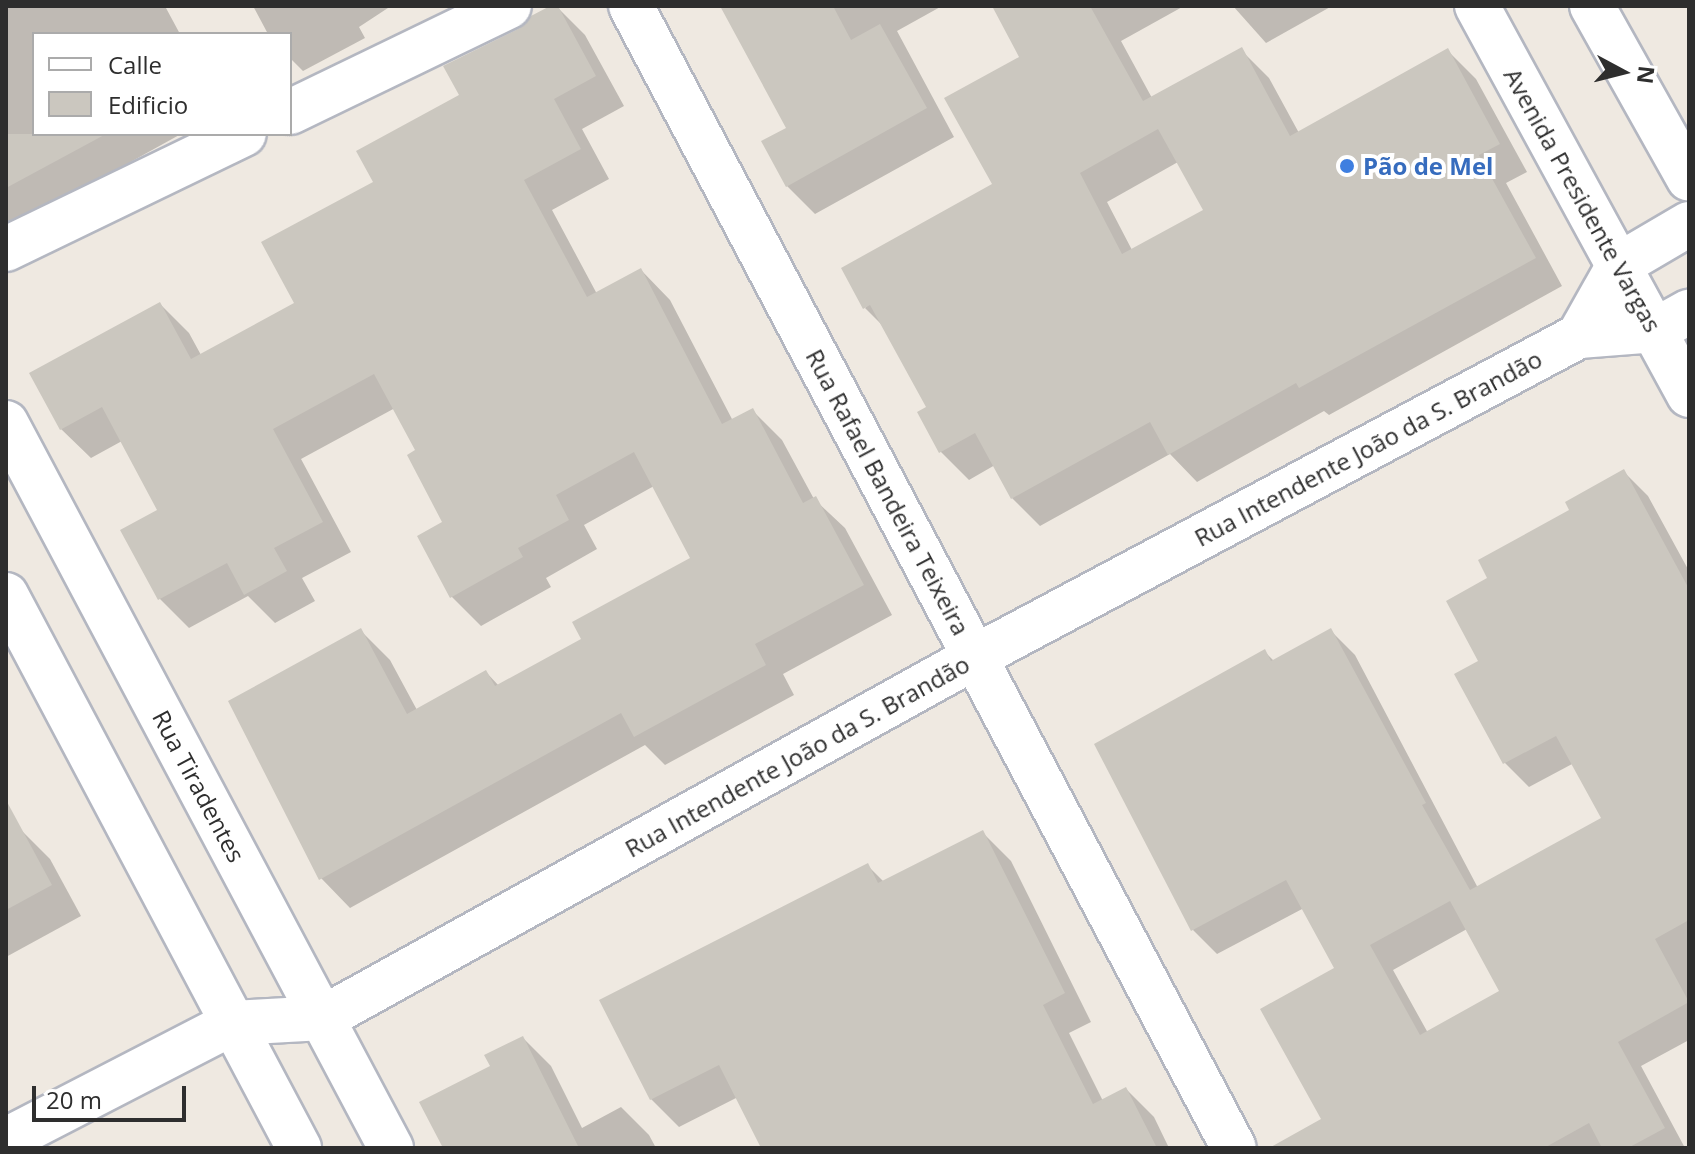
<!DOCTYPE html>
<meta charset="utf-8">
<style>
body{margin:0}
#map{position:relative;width:1695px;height:1154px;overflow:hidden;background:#efe9e1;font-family:"Open Sans",sans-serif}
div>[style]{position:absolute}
.shadow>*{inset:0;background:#0003}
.building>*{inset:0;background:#cbc7bf}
.roads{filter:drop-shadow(2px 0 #b4b7c1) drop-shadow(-2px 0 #b4b7c1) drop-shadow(0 2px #b4b7c1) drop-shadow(0 -2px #b4b7c1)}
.street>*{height:44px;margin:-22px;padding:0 22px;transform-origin:22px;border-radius:22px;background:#fff}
.secondary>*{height:44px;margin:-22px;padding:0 22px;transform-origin:22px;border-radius:22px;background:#fff}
.dots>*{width:22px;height:22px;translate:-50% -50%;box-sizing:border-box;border:4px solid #fff;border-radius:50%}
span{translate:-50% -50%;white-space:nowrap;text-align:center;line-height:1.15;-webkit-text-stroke:8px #fff;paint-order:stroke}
.shop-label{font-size:24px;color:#366cbe;font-weight:700}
.left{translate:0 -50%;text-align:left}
.street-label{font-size:24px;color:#2e2e2e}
.frame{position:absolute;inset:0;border:8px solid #2e2e2e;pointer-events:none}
.legend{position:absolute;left:32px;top:32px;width:260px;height:104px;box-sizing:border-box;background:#fff;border:2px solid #ababab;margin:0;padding:10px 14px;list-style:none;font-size:24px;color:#2e2e2e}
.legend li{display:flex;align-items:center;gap:16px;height:40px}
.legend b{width:40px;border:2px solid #ababab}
.north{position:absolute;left:1583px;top:32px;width:80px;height:80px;-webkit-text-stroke:6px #fff;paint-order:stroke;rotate:97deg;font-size:22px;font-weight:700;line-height:32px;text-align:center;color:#2e2e2e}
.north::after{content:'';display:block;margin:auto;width:28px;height:36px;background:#2e2e2e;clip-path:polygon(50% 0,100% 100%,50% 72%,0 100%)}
.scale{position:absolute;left:32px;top:1086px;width:154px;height:36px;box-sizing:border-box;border:4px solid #2e2e2e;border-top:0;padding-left:10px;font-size:24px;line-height:28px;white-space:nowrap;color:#2e2e2e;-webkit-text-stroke:6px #fff;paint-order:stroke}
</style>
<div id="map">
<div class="shadow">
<i style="clip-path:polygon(6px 6px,169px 6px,166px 8px,180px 34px,34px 34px,34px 134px,181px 134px,98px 180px,102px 186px,6px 238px)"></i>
<i style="clip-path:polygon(253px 6px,391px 6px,359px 27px,365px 38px,303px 71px,290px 58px,290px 34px,268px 34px)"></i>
<i style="clip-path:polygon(556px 6px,585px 35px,624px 106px,582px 129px,609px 179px,552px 210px,597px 294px,641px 270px,670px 300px,733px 421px,752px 410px,782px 440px,814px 499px,845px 528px,892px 615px,783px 674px,794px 695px,665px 765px,645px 745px,350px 908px,321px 878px,361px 631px,390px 660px,417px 710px,486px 672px,499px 686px,584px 640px,693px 559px,654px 486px,584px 525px,597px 549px,546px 578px,551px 587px,481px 626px,452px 597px,445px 523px,417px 451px,395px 408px,301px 459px,351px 552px,302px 578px,315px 601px,275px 623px,248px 596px,189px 628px,160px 599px,123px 531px,160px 511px,122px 441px,91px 458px,61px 429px,160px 304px,189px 333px,201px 355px,297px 304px,376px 183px,521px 30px)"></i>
<i style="clip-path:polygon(722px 6px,942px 6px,897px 31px,954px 137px,815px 214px,787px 186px,788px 128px)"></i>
<i style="clip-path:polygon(evenodd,993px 6px,1184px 6px,1121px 41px,1152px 98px,1241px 50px,1269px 78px,1299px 133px,1448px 51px,1476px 79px,1527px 172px,1506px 183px,1562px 286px,1329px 415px,1324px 411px,1197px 482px,1170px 454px,1040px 526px,1012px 498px,995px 465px,969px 480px,941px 452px,929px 408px,886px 329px,865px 308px,995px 185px,1022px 58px,993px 6px,1178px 162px,1205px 211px,1132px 250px,1107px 202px,1178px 162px)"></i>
<i style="clip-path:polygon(1233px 6px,1332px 6px,1266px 43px)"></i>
<i style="clip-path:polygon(evenodd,1624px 472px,1648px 496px,1689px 571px,1689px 1040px,1641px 1066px,1685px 1148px,1309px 1148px,1324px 1120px,1337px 968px,1304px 908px,1217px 954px,1193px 930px,1265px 652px,1275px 662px,1331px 631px,1355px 655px,1478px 888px,1604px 818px,1574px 763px,1529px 787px,1504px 762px,1480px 662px,1490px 579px,1624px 472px,1467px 929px,1502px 992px,1428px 1033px,1393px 970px,1467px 929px)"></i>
<i style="clip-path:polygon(20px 829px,50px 859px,81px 916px,6px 957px,6px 836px)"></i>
<i style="clip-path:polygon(983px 833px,1011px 861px,1091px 1022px,1069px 1033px,1103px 1101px,1126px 1089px,1154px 1117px,1169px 1148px,764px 1148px,738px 1097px,679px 1127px,651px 1099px,867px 865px,884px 882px)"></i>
<i style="clip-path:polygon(523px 1038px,551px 1066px,582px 1128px,621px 1107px,649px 1135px,656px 1148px,445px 1148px,492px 1067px)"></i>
</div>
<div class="building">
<i style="clip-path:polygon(550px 6px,558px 6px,596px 76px,554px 99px,581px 149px,524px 180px,587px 297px,641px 268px,722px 424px,753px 408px,803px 503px,816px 496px,864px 585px,755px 644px,766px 665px,634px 737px,621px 713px,319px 880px,228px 701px,361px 628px,407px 714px,486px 670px,495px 686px,581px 639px,572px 622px,690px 558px,634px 452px,556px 495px,569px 520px,518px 548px,523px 557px,450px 598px,417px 536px,442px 522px,407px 455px,415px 450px,374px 374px,273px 429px,323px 522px,274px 548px,287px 571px,244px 595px,227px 563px,158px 600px,120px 530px,157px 510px,102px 407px,60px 430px,29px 373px,160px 302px,191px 359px,294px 303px,261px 242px,373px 182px,356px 151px,459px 95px,443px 66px,520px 28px,531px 16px)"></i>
<i style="clip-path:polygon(720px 6px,833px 6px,851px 40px,880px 24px,927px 108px,786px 187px,761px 141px,786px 128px)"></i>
<i style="clip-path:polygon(evenodd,992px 6px,1090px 6px,1143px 101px,1242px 47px,1290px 136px,1448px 48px,1500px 144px,1479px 155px,1536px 258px,1299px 388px,1296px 383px,1168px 455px,1150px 422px,1011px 499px,975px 433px,939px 453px,917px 412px,926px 407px,870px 305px,863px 309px,841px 268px,992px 184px,944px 98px,1019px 57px,992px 6px,1158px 129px,1203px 210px,1122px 254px,1080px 173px,1158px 129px)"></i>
<i style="clip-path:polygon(6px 134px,106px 134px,6px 188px)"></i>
<i style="clip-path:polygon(1624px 469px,1689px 589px,1689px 920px,1655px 939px,1689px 1002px,1618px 1042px,1665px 1128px,1628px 1148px,1602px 1148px,1589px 1123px,1544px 1148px,1269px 1148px,1321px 1119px,1260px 1009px,1334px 968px,1286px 880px,1191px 931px,1094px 744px,1265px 649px,1271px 661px,1331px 628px,1426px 803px,1422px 805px,1470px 890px,1370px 945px,1420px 1035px,1499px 991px,1450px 901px,1601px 818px,1556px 736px,1503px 764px,1454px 674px,1478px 661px,1446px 601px,1487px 578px,1478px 560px,1569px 510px,1565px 502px)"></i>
<i style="clip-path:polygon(6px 800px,52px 885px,6px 910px)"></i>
<i style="clip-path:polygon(983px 830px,1065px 993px,1043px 1005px,1093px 1104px,1126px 1087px,1157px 1148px,761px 1148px,719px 1065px,650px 1100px,599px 1000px,868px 863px,878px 883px)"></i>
<i style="clip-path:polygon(523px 1036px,579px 1148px,443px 1148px,419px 1102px,490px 1066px,484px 1055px)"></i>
</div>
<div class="roads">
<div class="street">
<i style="left:631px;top:6px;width:1291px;rotate:62.17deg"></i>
<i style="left:290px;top:112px;width:243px;rotate:-25.8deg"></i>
<i style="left:6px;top:249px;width:264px;rotate:-25.8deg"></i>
<i style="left:1579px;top:336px;width:81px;rotate:-60.6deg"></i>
<i style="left:6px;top:1140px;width:255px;rotate:-27.3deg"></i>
<i style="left:233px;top:1023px;width:90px;rotate:-3.2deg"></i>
<i style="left:323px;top:1018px;width:745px;rotate:-28.97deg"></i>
<i style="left:975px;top:657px;width:684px;rotate:-27.99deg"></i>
<i style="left:1579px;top:336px;width:77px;rotate:-4.5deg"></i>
</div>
<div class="secondary">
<i style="left:1477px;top:6px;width:443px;rotate:61.4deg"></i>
<i style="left:1592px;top:6px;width:198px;rotate:60.7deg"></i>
<i style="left:1619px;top:265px;width:81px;rotate:-30.4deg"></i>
<i style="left:1656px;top:330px;width:38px;rotate:-29deg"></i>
<i style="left:6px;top:423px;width:821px;rotate:62.03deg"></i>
<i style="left:6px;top:595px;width:626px;rotate:62.08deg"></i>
</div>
</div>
<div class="dots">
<i style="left:1347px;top:166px;background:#3f7fe0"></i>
</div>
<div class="shop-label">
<span class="left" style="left:1363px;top:166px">Pão de Mel</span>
</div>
<div class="street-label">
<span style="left:1583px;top:200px;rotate:61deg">Avenida Presidente Vargas</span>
<span style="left:1368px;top:448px;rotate:-28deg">Rua Intendente João da S. Brandão</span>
<span style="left:888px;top:492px;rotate:62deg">Rua Rafael Bandeira Teixeira</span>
<span style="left:797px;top:756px;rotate:-29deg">Rua Intendente João da S. Brandão</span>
<span style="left:199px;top:786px;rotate:62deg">Rua Tiradentes</span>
</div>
<div class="frame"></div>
<ul class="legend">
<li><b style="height:10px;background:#fff"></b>Calle</li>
<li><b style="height:22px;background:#cbc7bf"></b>Edificio</li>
</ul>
<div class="north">N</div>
<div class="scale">20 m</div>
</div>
